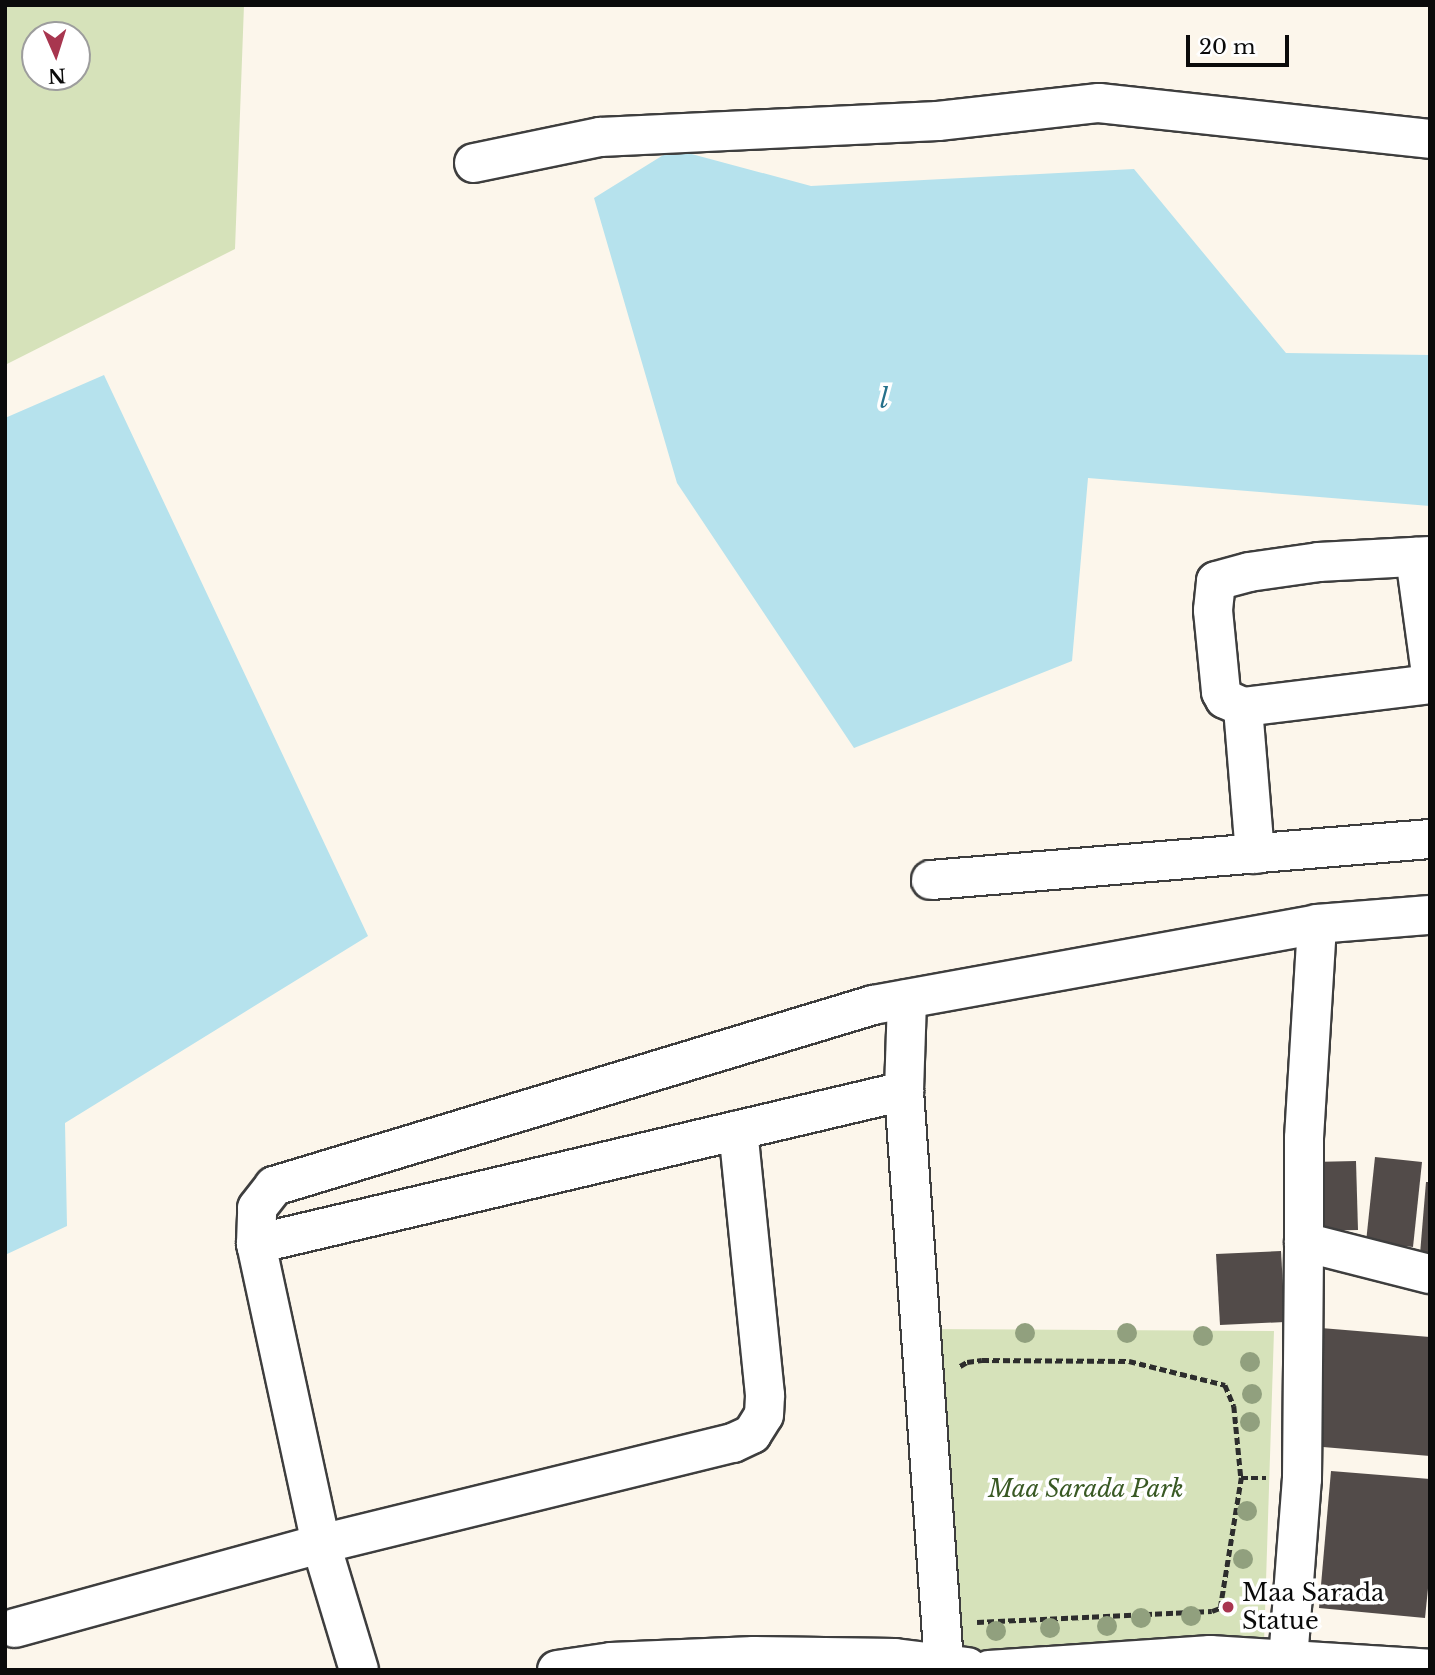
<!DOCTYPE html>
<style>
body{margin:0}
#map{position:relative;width:1435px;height:1675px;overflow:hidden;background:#fcf6eb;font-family:"Libre Baskerville",serif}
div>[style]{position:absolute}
.green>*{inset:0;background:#d6e2ba}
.water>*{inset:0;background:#b6e2ed}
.building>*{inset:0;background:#524b49}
.path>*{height:4.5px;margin-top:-2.25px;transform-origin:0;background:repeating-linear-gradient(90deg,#2d2d2d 0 7px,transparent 0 10.5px)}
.roads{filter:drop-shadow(2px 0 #3e3e3e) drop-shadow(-2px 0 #3e3e3e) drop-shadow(0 2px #3e3e3e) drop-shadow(0 -2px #3e3e3e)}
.minor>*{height:38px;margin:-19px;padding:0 19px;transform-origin:19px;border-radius:19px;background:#fff}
.trees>*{width:20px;height:20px;margin:-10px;border-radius:50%;background:#91a07e}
.dots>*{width:19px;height:19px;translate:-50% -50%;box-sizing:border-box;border:4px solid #fff;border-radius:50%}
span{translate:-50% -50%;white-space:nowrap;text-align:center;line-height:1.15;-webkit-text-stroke:7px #fff;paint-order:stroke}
.park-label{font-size:24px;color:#395924;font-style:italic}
.poi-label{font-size:24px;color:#0b0b0b}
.left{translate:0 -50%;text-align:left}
.water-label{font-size:26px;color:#25718b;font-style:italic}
.frame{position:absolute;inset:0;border:7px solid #0b0b0b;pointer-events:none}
.north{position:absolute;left:21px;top:21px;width:70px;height:70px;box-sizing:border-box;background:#fff;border:2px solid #9d9d9d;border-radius:50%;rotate:177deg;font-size:19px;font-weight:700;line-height:28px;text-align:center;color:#0b0b0b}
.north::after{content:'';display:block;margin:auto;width:24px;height:32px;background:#a8364f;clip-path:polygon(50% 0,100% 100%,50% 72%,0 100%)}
.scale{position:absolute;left:1186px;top:35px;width:103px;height:32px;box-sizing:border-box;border:4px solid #0b0b0b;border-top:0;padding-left:9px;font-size:21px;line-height:24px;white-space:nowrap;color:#0b0b0b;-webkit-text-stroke:5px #fff;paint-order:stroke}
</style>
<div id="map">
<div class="green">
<i style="clip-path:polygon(evenodd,5px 5px,244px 5px,235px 249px,5px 365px,5px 5px,35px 35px,77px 35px,77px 77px,35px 77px,35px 35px)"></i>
<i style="clip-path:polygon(918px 1329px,1274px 1331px,1264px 1644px,932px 1653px)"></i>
</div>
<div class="water">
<i style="clip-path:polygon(673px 149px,811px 186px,1134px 169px,1286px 353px,1430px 355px,1430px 506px,1088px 478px,1072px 661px,854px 748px,677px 483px,594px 198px)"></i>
<i style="clip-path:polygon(104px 375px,368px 936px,65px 1123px,67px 1226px,5px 1255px,5px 418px)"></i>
</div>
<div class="building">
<i style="clip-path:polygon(1375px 1157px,1422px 1162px,1413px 1247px,1366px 1242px)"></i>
<i style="clip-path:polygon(1356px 1161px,1358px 1230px,1313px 1231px,1312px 1162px)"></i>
<i style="clip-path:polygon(1426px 1182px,1430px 1182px,1430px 1256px,1420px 1254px)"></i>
<i style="clip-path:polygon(1281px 1251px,1285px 1322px,1220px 1325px,1216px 1254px)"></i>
<i style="clip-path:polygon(1321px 1328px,1430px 1337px,1430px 1456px,1311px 1446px)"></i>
<i style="clip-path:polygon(1331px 1471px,1430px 1479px,1430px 1569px,1425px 1618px,1319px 1608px)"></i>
</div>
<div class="path">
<i style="left:960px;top:1366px;width:8px;rotate:-30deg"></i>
<i style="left:967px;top:1362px;width:15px;rotate:-8deg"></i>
<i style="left:982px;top:1360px;width:147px;rotate:0.4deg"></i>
<i style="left:1129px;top:1361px;width:99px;rotate:14deg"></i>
<i style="left:1225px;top:1385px;width:23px;rotate:67deg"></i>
<i style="left:1234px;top:1406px;width:72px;rotate:84.4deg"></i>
<i style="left:1241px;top:1478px;width:25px"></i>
<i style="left:977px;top:1622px;width:235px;rotate:-2.7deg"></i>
<i style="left:1212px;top:1611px;width:9px;rotate:-21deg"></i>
<i style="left:1220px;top:1608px;width:132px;rotate:-80.8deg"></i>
</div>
<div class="roads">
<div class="minor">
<i style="left:474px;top:163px;width:129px;rotate:-11.7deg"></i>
<i style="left:600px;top:137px;width:338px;rotate:-2.7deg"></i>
<i style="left:938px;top:121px;width:162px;rotate:-6.4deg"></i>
<i style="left:1099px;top:103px;width:333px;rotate:6.2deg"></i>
<i style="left:1415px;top:557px;width:111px;rotate:82.2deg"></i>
<i style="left:1243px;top:707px;width:20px;rotate:-156deg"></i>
<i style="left:1225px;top:699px;width:8px;rotate:-120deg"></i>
<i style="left:1221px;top:692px;width:82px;rotate:-95.6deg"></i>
<i style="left:1213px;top:610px;width:29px;rotate:-84deg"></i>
<i style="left:1216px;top:581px;width:34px;rotate:-15deg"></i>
<i style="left:1249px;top:572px;width:71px;rotate:-8.1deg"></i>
<i style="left:1319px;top:562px;width:111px;rotate:-3.1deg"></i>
<i style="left:1255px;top:854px;width:147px;rotate:-94.7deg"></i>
<i style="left:1243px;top:707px;width:188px;rotate:-7deg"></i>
<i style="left:931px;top:880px;width:501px;rotate:-4.7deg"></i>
<i style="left:904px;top:1091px;width:574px;rotate:86.01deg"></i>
<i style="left:1304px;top:1242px;width:104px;rotate:-90deg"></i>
<i style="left:1304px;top:1138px;width:214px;rotate:-86.5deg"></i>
<i style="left:256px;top:1244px;width:666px;rotate:-13.28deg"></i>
<i style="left:904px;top:1091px;width:92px;rotate:-88.1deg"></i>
<i style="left:15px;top:1628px;width:317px;rotate:-15.4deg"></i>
<i style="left:321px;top:1544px;width:424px;rotate:-13.8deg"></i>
<i style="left:733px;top:1443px;width:21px;rotate:-25deg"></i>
<i style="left:752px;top:1434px;width:22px;rotate:-58deg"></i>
<i style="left:764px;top:1415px;width:20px;rotate:-87deg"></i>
<i style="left:765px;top:1395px;width:266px;rotate:-95.8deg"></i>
<i style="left:1288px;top:1660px;width:182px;rotate:-85.6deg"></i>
<i style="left:1302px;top:1479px;width:237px;rotate:-89.5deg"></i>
<i style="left:1304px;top:1242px;width:130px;rotate:14.3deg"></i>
<i style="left:359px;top:1670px;width:132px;rotate:-106.8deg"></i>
<i style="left:321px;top:1544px;width:307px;rotate:-102.2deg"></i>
<i style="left:256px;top:1244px;width:36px;rotate:-88deg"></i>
<i style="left:257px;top:1208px;width:28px;rotate:-52deg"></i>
<i style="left:274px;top:1186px;width:626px;rotate:-16.81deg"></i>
<i style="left:873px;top:1005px;width:451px;rotate:-10.3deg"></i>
<i style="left:1317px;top:924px;width:113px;rotate:-4.6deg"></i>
<i style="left:557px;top:1670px;width:55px;rotate:-8.4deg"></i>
<i style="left:611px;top:1662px;width:143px;rotate:-2.4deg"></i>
<i style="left:754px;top:1656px;width:141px;rotate:0.8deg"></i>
<i style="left:895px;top:1658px;width:73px;rotate:7.1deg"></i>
<i style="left:989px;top:1670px;width:222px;rotate:-3.9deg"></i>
<i style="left:1210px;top:1655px;width:220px;rotate:3.6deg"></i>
</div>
</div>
<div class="trees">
<i style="left:1025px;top:1333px"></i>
<i style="left:1127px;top:1333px"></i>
<i style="left:1203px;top:1336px"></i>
<i style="left:1250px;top:1362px"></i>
<i style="left:1252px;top:1394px"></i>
<i style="left:1250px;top:1422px"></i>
<i style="left:1247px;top:1511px"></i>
<i style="left:1243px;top:1559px"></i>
<i style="left:1191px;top:1616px"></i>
<i style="left:1141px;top:1618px"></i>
<i style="left:1107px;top:1626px"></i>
<i style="left:1050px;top:1628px"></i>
<i style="left:996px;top:1631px"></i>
</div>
<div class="dots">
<i style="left:1228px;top:1607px;background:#a8364f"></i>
</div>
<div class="park-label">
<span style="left:1086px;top:1489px">Maa Sarada Park</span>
</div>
<div class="poi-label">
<span class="left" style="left:1242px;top:1607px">Maa Sarada<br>Statue</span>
</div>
<div class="water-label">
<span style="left:884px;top:400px">l</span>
</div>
<div class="frame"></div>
<div class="north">N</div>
<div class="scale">20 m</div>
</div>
